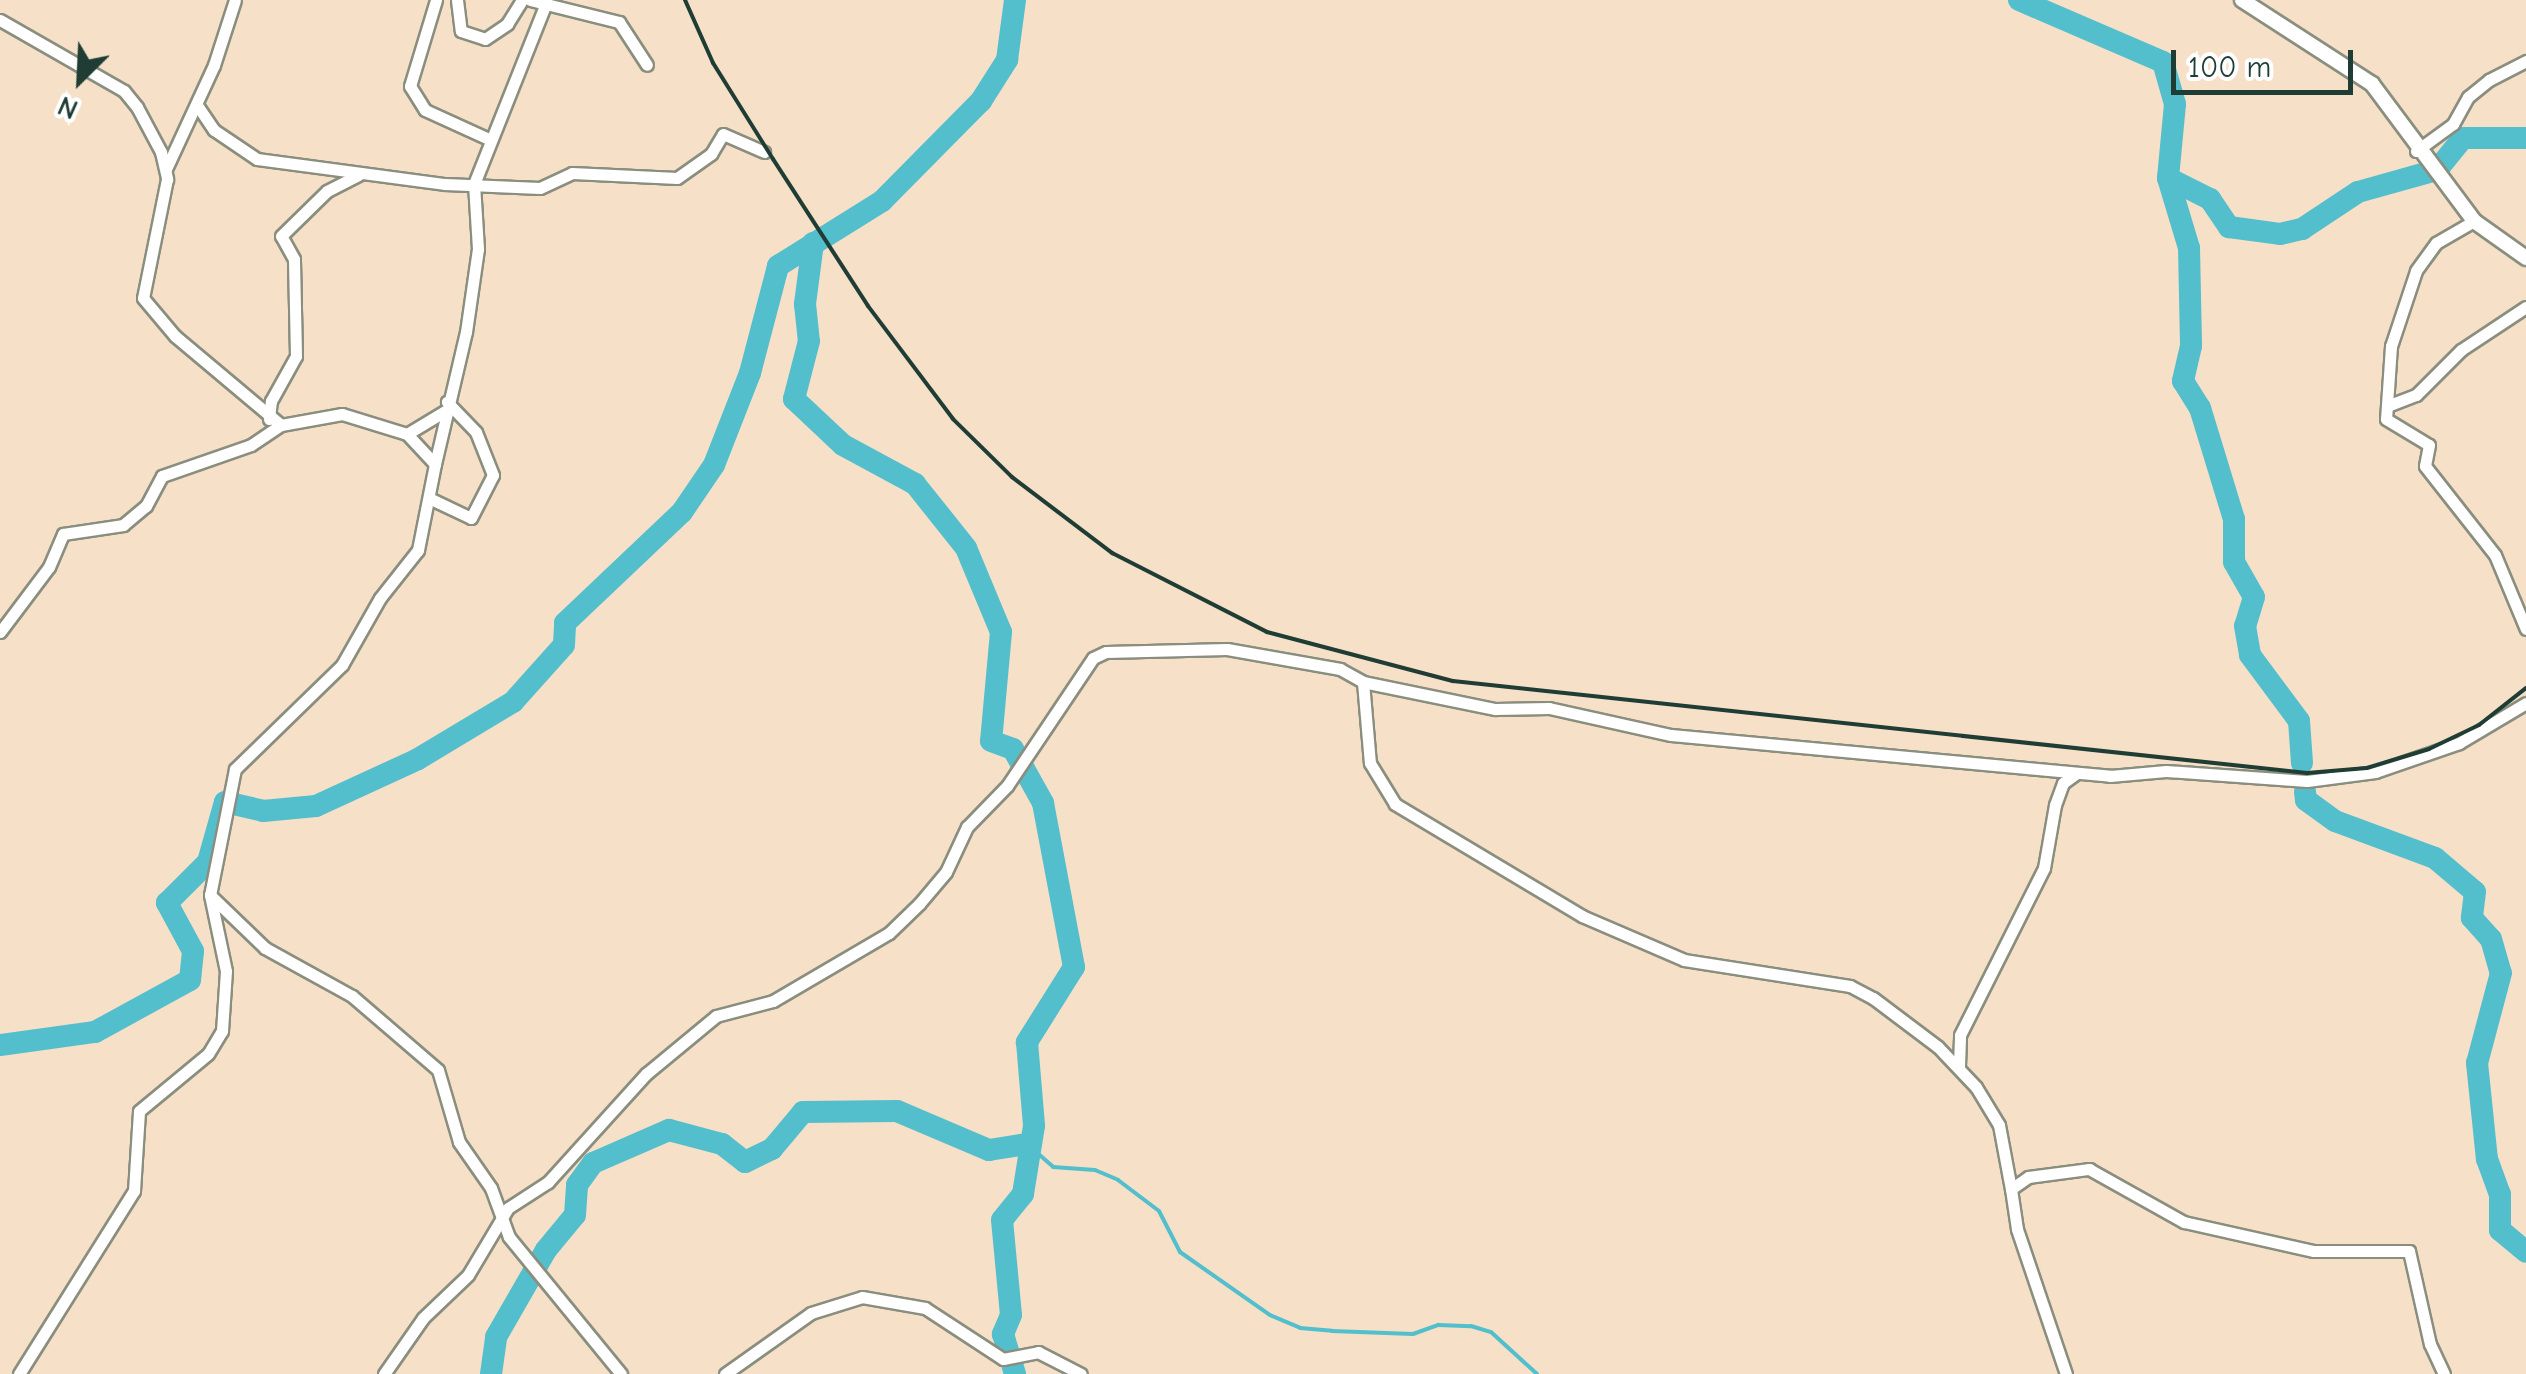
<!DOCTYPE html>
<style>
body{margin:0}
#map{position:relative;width:2526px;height:1374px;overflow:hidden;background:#f6e0c8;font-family:"Comic Neue",sans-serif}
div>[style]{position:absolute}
.stream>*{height:4px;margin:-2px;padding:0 2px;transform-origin:2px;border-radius:2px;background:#53bfcd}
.river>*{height:22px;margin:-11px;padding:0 11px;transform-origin:11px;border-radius:11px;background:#53bfcd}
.roads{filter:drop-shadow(2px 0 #8a8e7e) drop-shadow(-2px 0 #8a8e7e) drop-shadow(0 2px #8a8e7e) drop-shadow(0 -2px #8a8e7e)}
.minor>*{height:11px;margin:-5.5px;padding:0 5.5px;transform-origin:5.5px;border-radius:5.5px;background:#fff}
.tertiary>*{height:14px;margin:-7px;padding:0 7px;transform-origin:7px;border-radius:7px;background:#fff}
.rail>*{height:4px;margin:-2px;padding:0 2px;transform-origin:2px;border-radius:2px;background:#1f3d34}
span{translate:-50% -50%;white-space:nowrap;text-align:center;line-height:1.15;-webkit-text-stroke:8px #fff;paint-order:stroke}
.north{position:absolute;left:30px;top:30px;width:100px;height:100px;-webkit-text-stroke:8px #fff;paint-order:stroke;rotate:204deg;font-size:28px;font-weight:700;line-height:40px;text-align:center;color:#1f3d34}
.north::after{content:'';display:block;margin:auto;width:35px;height:45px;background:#1f3d34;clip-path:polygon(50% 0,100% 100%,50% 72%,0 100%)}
.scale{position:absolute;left:2171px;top:50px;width:182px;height:45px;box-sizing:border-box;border:5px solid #1f3d34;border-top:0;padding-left:12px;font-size:30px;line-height:35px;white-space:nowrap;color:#1f3d34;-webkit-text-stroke:8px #fff;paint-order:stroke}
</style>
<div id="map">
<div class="stream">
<i style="left:1027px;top:1144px;width:35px;rotate:41deg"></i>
<i style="left:1053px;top:1167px;width:42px;rotate:4.1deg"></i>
<i style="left:1095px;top:1170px;width:25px;rotate:23deg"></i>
<i style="left:1118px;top:1180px;width:51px;rotate:37.1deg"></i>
<i style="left:1159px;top:1211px;width:46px;rotate:62.9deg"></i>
<i style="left:1180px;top:1252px;width:110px;rotate:35deg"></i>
<i style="left:1270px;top:1315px;width:33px;rotate:23deg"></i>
<i style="left:1300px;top:1328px;width:32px;rotate:5deg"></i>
<i style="left:1332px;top:1331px;width:81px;rotate:2.1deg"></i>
<i style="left:1413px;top:1334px;width:27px;rotate:-20deg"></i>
<i style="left:1438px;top:1325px;width:33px;rotate:2deg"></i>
<i style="left:1471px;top:1326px;width:21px;rotate:17deg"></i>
<i style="left:1491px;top:1332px;width:62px;rotate:42.4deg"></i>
</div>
<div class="river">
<i style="left:2019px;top:0;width:157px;rotate:23.3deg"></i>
<i style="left:2163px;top:62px;width:44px;rotate:74.1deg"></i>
<i style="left:2175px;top:104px;width:74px;rotate:95.4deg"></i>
<i style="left:2168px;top:178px;width:73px;rotate:73.3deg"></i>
<i style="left:2189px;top:248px;width:98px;rotate:88.8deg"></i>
<i style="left:2191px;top:346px;width:36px;rotate:103deg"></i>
<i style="left:2183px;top:381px;width:32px;rotate:58deg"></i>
<i style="left:2200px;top:408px;width:116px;rotate:73deg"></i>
<i style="left:2234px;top:519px;width:43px;rotate:90deg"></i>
<i style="left:2234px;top:562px;width:40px;rotate:60.3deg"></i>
<i style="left:2254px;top:597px;width:30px;rotate:107deg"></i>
<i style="left:2245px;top:626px;width:29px;rotate:80deg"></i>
<i style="left:2250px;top:655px;width:82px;rotate:53.4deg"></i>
<i style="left:2299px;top:721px;width:42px;rotate:85.9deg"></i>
<i style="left:2168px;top:178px;width:47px;rotate:26.6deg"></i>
<i style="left:2210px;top:199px;width:34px;rotate:56deg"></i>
<i style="left:2229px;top:227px;width:51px;rotate:7.8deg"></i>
<i style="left:2280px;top:234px;width:23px;rotate:-13deg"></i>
<i style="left:2302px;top:229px;width:67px;rotate:-33.5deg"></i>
<i style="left:2358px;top:192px;width:82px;rotate:-15.6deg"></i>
<i style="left:2437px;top:170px;width:41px;rotate:-50.9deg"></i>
<i style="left:2463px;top:138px;width:63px"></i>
<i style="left:813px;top:243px;width:62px;rotate:97.5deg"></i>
<i style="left:805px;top:304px;width:37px;rotate:84deg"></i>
<i style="left:809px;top:341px;width:60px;rotate:104.5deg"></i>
<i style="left:794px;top:399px;width:67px;rotate:43.2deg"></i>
<i style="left:843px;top:445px;width:82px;rotate:28.4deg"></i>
<i style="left:915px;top:484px;width:82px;rotate:51.4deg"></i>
<i style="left:966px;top:548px;width:91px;rotate:67.4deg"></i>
<i style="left:1001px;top:632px;width:109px;rotate:95.2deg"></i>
<i style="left:991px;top:741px;width:23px;rotate:20deg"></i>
<i style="left:1013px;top:749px;width:62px;rotate:60.9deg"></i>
<i style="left:1043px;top:803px;width:167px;rotate:79.3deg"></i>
<i style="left:1074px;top:967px;width:89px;rotate:122.1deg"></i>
<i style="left:1027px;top:1042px;width:84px;rotate:85.2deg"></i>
<i style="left:1034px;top:1126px;width:69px;rotate:99.2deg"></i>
<i style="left:1023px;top:1194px;width:33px;rotate:129deg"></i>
<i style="left:1002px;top:1220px;width:95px;rotate:84.6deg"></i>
<i style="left:1011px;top:1315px;width:21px;rotate:113deg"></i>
<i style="left:1003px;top:1334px;width:42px;rotate:73.3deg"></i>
<i style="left:2305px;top:792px;width:8px;rotate:83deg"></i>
<i style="left:2306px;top:800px;width:36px;rotate:36deg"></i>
<i style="left:2335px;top:821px;width:107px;rotate:20.3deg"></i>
<i style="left:2435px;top:858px;width:52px;rotate:40.4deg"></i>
<i style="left:2475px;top:892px;width:26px;rotate:97deg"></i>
<i style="left:2472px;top:918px;width:28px;rotate:48deg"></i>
<i style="left:2491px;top:939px;width:35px;rotate:74deg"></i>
<i style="left:2501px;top:973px;width:93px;rotate:104.9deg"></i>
<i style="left:2477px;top:1063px;width:97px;rotate:84.1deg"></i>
<i style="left:2487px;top:1159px;width:37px;rotate:70deg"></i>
<i style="left:2500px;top:1194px;width:36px;rotate:90deg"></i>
<i style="left:2500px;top:1230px;width:34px;rotate:40deg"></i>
<i style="left:0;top:1045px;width:96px;rotate:-7.8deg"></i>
<i style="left:95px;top:1032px;width:108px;rotate:-28.7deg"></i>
<i style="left:190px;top:980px;width:29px;rotate:-84deg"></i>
<i style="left:193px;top:951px;width:55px;rotate:-118.4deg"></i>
<i style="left:167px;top:903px;width:58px;rotate:-45deg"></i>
<i style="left:208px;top:862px;width:62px;rotate:-74.2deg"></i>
<i style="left:225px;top:802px;width:39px;rotate:13deg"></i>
<i style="left:263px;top:811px;width:53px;rotate:-5.4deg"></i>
<i style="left:316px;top:806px;width:112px;rotate:-24.7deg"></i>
<i style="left:418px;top:759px;width:111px;rotate:-31deg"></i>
<i style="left:513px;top:702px;width:76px;rotate:-48.2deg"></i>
<i style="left:564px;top:645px;width:22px;rotate:-87deg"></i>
<i style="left:565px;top:623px;width:161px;rotate:-43.5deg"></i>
<i style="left:682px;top:512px;width:57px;rotate:-55.8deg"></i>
<i style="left:714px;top:465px;width:99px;rotate:-68.6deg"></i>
<i style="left:750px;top:373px;width:111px;rotate:-75.3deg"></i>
<i style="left:778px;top:266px;width:123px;rotate:-32deg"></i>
<i style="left:882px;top:201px;width:141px;rotate:-45.3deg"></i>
<i style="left:981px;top:101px;width:49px;rotate:-57.6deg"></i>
<i style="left:1007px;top:60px;width:61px;rotate:-82.4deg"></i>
<i style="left:491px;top:1374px;width:37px;rotate:-82deg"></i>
<i style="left:496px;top:1337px;width:100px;rotate:-60.1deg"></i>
<i style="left:546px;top:1250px;width:45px;rotate:-50.4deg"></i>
<i style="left:575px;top:1215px;width:30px;rotate:-86deg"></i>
<i style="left:577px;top:1185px;width:27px;rotate:-54deg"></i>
<i style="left:593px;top:1163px;width:83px;rotate:-23.5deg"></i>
<i style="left:669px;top:1130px;width:55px;rotate:14.8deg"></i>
<i style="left:722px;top:1144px;width:29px;rotate:38deg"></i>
<i style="left:745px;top:1162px;width:30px;rotate:-26deg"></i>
<i style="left:772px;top:1149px;width:48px;rotate:-50deg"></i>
<i style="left:803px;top:1112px;width:94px;rotate:-0.6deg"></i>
<i style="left:897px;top:1111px;width:100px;rotate:23deg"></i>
<i style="left:989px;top:1150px;width:38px;rotate:-9deg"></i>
</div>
<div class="roads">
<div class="minor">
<i style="left:436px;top:0;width:90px;rotate:106.8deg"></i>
<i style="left:410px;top:86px;width:28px;rotate:58deg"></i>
<i style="left:425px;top:110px;width:70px;rotate:24.4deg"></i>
<i style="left:457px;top:0;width:31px;rotate:83deg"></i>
<i style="left:461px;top:31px;width:25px;rotate:18deg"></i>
<i style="left:485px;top:39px;width:27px;rotate:-34deg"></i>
<i style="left:507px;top:24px;width:28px;rotate:-58deg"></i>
<i style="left:530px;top:0;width:92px;rotate:13.9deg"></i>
<i style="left:619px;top:22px;width:51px;rotate:56.9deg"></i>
<i style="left:0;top:20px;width:143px;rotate:29.8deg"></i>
<i style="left:124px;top:91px;width:21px;rotate:51deg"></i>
<i style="left:137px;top:107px;width:51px;rotate:61.9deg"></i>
<i style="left:161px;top:152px;width:28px;rotate:77deg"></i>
<i style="left:167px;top:179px;width:121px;rotate:101.4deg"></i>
<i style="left:143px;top:298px;width:50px;rotate:49.9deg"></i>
<i style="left:175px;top:336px;width:138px;rotate:40deg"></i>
<i style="left:281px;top:425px;width:62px;rotate:-10.2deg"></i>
<i style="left:342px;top:414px;width:68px;rotate:17.1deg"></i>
<i style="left:407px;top:434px;width:41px;rotate:47deg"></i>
<i style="left:435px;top:464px;width:88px;rotate:101.2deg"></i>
<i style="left:418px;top:550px;width:61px;rotate:128.4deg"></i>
<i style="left:380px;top:598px;width:77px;rotate:119.6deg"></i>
<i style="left:342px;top:665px;width:149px;rotate:135.8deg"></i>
<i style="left:235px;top:769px;width:128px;rotate:101.2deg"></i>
<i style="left:210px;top:895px;width:76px;rotate:43.9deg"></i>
<i style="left:265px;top:948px;width:99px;rotate:28.9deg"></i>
<i style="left:352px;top:996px;width:113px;rotate:40.7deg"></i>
<i style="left:438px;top:1070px;width:75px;rotate:73.7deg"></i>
<i style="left:459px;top:1142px;width:56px;rotate:55.2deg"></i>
<i style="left:491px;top:1188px;width:52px;rotate:69.8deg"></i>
<i style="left:509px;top:1237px;width:177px;rotate:50.7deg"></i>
<i style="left:197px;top:105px;width:30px;rotate:56deg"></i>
<i style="left:214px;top:130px;width:52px;rotate:34deg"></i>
<i style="left:257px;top:159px;width:190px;rotate:7.6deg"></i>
<i style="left:445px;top:184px;width:95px;rotate:2.4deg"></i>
<i style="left:540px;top:188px;width:35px;rotate:-25deg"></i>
<i style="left:572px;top:173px;width:105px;rotate:2.7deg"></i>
<i style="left:677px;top:178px;width:42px;rotate:-35.2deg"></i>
<i style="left:711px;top:154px;width:23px;rotate:-59deg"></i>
<i style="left:723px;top:134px;width:45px;rotate:23.7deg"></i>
<i style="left:2416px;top:151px;width:46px;rotate:-36.1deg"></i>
<i style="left:2453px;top:124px;width:31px;rotate:-61deg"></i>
<i style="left:2468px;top:97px;width:27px;rotate:-39deg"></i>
<i style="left:2489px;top:80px;width:42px;rotate:-27.2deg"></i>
<i style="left:166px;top:169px;width:115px;rotate:-65.2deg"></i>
<i style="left:214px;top:65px;width:68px;rotate:-72.1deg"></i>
<i style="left:2474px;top:221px;width:44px;rotate:149.9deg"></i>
<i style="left:2436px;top:243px;width:34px;rotate:126deg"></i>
<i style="left:2416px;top:271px;width:79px;rotate:108.4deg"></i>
<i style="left:2391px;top:346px;width:73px;rotate:93.9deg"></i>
<i style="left:2386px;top:419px;width:50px;rotate:31.2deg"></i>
<i style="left:2429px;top:445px;width:21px;rotate:101deg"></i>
<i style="left:2425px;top:466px;width:113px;rotate:51.8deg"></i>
<i style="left:2495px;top:555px;width:80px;rotate:67.3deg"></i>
<i style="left:2387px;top:406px;width:31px;rotate:-21deg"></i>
<i style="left:2416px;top:395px;width:64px;rotate:-45deg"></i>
<i style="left:2461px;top:350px;width:78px;rotate:-33.5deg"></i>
<i style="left:269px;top:419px;width:18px;rotate:-84deg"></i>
<i style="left:271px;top:401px;width:51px;rotate:-60.9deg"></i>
<i style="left:296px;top:356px;width:97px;rotate:-91.2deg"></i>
<i style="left:294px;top:259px;width:26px;rotate:-119deg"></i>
<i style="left:281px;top:236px;width:64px;rotate:-44.4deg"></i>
<i style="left:327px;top:191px;width:35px;rotate:-27deg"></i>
<i style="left:407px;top:434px;width:44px;rotate:-31.2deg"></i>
<i style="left:435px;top:464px;width:136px;rotate:-76.8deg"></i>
<i style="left:466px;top:332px;width:84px;rotate:-81.8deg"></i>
<i style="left:478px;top:249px;width:65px;rotate:-93.5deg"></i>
<i style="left:474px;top:184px;width:195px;rotate:-68.3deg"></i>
<i style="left:431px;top:499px;width:44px;rotate:25.4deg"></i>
<i style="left:471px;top:518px;width:48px;rotate:-62.9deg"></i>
<i style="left:493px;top:475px;width:46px;rotate:-111.6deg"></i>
<i style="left:476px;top:432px;width:42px;rotate:-134deg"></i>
<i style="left:0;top:632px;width:81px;rotate:-53deg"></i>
<i style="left:49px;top:567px;width:36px;rotate:-67deg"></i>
<i style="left:63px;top:534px;width:61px;rotate:-8.5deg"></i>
<i style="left:123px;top:525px;width:30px;rotate:-40deg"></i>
<i style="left:146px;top:506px;width:34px;rotate:-62deg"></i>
<i style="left:162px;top:476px;width:94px;rotate:-19.2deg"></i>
<i style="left:251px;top:445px;width:36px;rotate:-34deg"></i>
<i style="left:1363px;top:682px;width:81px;rotate:85.1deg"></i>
<i style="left:1370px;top:763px;width:48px;rotate:58.6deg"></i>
<i style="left:1395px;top:804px;width:218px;rotate:30.9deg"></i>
<i style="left:1582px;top:916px;width:111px;rotate:23.3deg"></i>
<i style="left:1684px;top:960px;width:168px;rotate:8.9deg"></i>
<i style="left:1850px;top:986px;width:26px;rotate:28deg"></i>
<i style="left:1873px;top:998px;width:81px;rotate:37deg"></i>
<i style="left:1938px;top:1047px;width:55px;rotate:46.5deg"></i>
<i style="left:1976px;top:1087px;width:44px;rotate:58.8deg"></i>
<i style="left:1999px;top:1125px;width:65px;rotate:79.4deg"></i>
<i style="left:1959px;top:1066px;width:31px;rotate:-88deg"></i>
<i style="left:1960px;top:1035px;width:187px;rotate:-63.3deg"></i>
<i style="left:2044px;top:868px;width:64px;rotate:-80.1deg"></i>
<i style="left:2055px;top:805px;width:23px;rotate:-70deg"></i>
<i style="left:2063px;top:783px;width:17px;rotate:-36deg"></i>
<i style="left:19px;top:1374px;width:216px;rotate:-57.9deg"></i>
<i style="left:134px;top:1191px;width:80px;rotate:-86.4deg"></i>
<i style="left:139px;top:1111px;width:89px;rotate:-39.6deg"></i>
<i style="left:208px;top:1054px;width:27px;rotate:-59deg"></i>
<i style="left:222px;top:1031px;width:60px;rotate:-86.2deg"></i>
<i style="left:226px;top:971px;width:78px;rotate:-101.9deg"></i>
<i style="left:384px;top:1374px;width:68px;rotate:-55.1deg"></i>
<i style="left:423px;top:1318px;width:62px;rotate:-43.7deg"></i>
<i style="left:468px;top:1275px;width:78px;rotate:-59.2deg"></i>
<i style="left:508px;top:1208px;width:48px;rotate:-33deg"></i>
<i style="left:548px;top:1182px;width:146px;rotate:-47.8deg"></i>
<i style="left:646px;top:1074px;width:91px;rotate:-39.6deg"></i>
<i style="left:716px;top:1016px;width:59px;rotate:-14.7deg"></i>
<i style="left:773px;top:1001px;width:134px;rotate:-30.4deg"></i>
<i style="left:889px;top:933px;width:42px;rotate:-44deg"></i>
<i style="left:919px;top:904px;width:42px;rotate:-49.8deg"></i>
<i style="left:946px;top:872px;width:50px;rotate:-65deg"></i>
<i style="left:967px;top:827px;width:57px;rotate:-45.7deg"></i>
<i style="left:1007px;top:786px;width:154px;rotate:-56.1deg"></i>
<i style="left:1093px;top:658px;width:14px;rotate:-25deg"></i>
<i style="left:1106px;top:652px;width:121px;rotate:-1.4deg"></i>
<i style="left:1227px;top:649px;width:115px;rotate:10deg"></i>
<i style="left:1340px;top:669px;width:26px;rotate:29deg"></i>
<i style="left:1363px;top:682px;width:135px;rotate:11.6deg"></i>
<i style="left:1495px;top:709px;width:54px;rotate:-1.1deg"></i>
<i style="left:1549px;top:708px;width:125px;rotate:12.5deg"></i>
<i style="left:1671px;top:735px;width:441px;rotate:5.3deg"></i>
<i style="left:2110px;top:776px;width:56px;rotate:-5.1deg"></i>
<i style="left:2166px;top:771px;width:141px;rotate:4.1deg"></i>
<i style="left:2307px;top:781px;width:69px;rotate:-7.5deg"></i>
<i style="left:2375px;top:772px;width:89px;rotate:-19deg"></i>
<i style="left:2459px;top:743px;width:78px;rotate:-30.8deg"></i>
<i style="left:725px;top:1374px;width:105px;rotate:-35.3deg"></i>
<i style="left:811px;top:1313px;width:53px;rotate:-17.4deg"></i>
<i style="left:862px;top:1297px;width:64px;rotate:9.9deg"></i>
<i style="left:925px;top:1308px;width:93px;rotate:33.2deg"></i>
<i style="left:1003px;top:1359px;width:36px;rotate:-11deg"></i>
<i style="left:1038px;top:1352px;width:48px;rotate:27.1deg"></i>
<i style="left:2066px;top:1374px;width:153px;rotate:-108.7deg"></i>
<i style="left:2017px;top:1229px;width:40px;rotate:-98.5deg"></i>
<i style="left:2011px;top:1189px;width:21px;rotate:-35deg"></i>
<i style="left:2028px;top:1177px;width:62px;rotate:-7.5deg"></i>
<i style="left:2089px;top:1169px;width:109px;rotate:29.2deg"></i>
<i style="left:2184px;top:1222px;width:133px;rotate:12.6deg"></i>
<i style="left:2314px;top:1251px;width:95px"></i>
<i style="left:2409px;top:1251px;width:95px;rotate:77.3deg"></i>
<i style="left:2430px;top:1344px;width:33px;rotate:65deg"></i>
</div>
<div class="tertiary">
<i style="left:2242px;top:0;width:155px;rotate:32.9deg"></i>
<i style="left:2372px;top:84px;width:171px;rotate:53.3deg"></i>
<i style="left:2474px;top:221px;width:64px;rotate:35.4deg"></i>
</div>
</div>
<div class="rail">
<i style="left:685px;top:0;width:69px;rotate:66deg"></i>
<i style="left:713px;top:63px;width:113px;rotate:58deg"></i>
<i style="left:773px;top:159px;width:175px;rotate:57.1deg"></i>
<i style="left:868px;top:306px;width:141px;rotate:53deg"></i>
<i style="left:953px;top:419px;width:83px;rotate:44.5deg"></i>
<i style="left:1012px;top:477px;width:126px;rotate:37.2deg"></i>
<i style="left:1112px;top:553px;width:174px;rotate:27deg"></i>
<i style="left:1267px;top:632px;width:192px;rotate:14.8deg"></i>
<i style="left:1453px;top:681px;width:859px;rotate:6.15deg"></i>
<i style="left:2307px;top:773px;width:60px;rotate:-4.8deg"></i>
<i style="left:2367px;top:768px;width:65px;rotate:-17deg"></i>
<i style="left:2429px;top:749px;width:55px;rotate:-25.6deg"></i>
<i style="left:2479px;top:725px;width:60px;rotate:-38.2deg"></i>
</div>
<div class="north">N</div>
<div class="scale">100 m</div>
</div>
